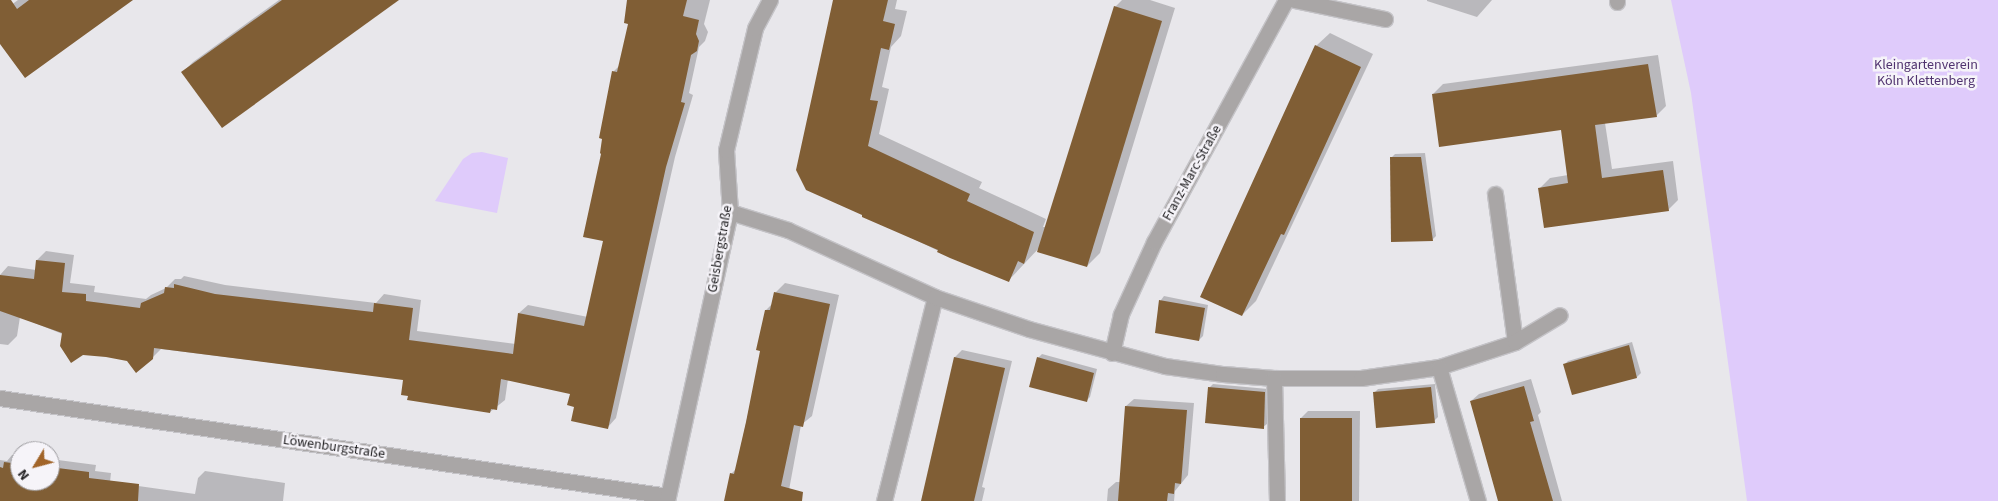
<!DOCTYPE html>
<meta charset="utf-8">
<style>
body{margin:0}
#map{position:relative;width:1998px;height:501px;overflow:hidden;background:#e8e7eb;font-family:"Source Sans 3",sans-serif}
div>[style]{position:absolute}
.green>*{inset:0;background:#dfcbfb}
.shadow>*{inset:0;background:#0003}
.building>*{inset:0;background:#805e35}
.roads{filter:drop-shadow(1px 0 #c4c3c7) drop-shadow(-1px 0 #c4c3c7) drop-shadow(0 1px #c4c3c7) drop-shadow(0 -1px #c4c3c7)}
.lane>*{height:15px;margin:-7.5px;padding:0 7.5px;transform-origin:7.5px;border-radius:7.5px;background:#a9a6a6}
.street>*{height:15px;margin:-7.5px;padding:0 7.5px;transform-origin:7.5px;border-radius:7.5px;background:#a9a6a6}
span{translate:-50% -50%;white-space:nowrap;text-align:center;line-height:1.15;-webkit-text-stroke:5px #f6f4f9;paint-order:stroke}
.park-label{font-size:14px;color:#50336f}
.street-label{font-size:14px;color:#201f21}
.north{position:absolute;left:10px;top:441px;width:50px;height:50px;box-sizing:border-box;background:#f6f4f9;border:1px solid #a09fa3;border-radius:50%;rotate:233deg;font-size:14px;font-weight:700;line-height:20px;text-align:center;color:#201f21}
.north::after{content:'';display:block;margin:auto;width:18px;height:22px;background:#a16429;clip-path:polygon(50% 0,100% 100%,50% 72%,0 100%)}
</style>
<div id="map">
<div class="green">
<i style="clip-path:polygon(1671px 0,1998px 0,1998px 501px,1747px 501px,1691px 93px)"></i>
<i style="clip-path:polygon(482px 152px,508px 158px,497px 213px,435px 201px,463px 159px,472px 153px)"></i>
</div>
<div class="shadow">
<i style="clip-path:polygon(18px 0,131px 0,0 42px,0 13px)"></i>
<i style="clip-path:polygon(279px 0,397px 0,183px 72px,193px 62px)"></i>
<i style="clip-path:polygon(629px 0,710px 0,704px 24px,708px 32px,705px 41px,699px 47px,689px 93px,693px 95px,675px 157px,616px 418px,608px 427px,575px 406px,571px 393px,508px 379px,505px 400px,490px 412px,409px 395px,404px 379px,161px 349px,152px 358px,127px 360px,20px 317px,17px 336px,8px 345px,0 344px,0 275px,8px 266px,36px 270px,37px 260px,46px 251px,74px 255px,70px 283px,95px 286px,94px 292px,146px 299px,151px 295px,166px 288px,175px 279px,181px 279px,184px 276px,225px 285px,376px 303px,384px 294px,421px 300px,417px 331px,516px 344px,519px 313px,528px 305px,588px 317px,604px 240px,603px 153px,613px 72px,620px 65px,629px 23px)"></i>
<i style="clip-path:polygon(834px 0,897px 0,895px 9px,907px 11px,901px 36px,891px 47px,882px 87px,889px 89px,879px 134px,982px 182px,979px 188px,1046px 219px,1043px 227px,1046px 227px,1115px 7px,1122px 0,1150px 0,1175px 8px,1100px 253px,1087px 266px,1040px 247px,1008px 281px,951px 257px,864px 215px,797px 170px)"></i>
<i style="clip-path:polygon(1492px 0,1477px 17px,1427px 1px,1427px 0)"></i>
<i style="clip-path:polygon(1330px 33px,1373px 54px,1256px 301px,1242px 315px,1316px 46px)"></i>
<i style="clip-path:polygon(1658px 55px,1666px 106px,1656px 116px,1605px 123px,1612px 169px,1673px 161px,1678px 200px,1668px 210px,1540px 188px,1550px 178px,1568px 175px,1562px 129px,1433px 94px,1443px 84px)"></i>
<i style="clip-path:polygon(1425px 153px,1436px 236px,1432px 240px,1391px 158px,1395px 154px)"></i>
<i style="clip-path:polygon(785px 283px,839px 295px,812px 416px,801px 425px,787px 501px,725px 501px,731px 474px,736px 469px,762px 350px,766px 310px,772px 304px,775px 293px)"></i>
<i style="clip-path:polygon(1164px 296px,1208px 305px,1203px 336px,1199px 340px,1156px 332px,1161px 300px)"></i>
<i style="clip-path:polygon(1632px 342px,1641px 373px,1637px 377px,1573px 394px,1564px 365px,1568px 361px)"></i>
<i style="clip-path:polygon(962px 350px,1012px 361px,982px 487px,985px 488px,982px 501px,922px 501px,955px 357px)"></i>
<i style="clip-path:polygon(1042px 354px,1097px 369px,1090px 397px,1086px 401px,1038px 358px)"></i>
<i style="clip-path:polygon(1531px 379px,1541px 412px,1538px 415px,1562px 501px,1499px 501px,1471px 401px,1479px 394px)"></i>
<i style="clip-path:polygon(1213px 384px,1268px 389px,1267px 424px,1263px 427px,1209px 388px)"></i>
<i style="clip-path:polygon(1435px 384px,1438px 417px,1434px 421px,1374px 393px,1378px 389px)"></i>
<i style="clip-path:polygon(1134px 399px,1194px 403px,1188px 475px,1175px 491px,1174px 501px,1107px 501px,1108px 489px,1116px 482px,1121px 482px,1126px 406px)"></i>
<i style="clip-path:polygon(1308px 411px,1360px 411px,1359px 501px,1301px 501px,1301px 418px)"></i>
<i style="clip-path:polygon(12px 455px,20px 456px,20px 481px,44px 481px,36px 501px,0 501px,0 460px,7px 461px)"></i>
<i style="clip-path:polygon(58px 460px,96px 465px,95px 471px,111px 473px,110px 482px,195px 494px,198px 478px,205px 471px,285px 483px,283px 501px,54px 501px,51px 467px)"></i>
</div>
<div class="building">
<i style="clip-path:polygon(0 0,11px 0,17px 9px,29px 0,133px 0,25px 78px,0 44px)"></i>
<i style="clip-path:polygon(282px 0,399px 0,222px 128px,181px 72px)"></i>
<i style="clip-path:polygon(627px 0,687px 0,683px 16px,699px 20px,696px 34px,699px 41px,697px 51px,691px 55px,681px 102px,685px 103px,666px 167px,608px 429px,571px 421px,574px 407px,567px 405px,570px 394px,501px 379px,497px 410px,491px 409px,490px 413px,407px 400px,408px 396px,401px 395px,403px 380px,154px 348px,153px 359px,136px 373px,127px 361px,106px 357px,83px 355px,71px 363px,60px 346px,62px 333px,0 311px,0 275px,34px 279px,36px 260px,65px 263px,62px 292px,86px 294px,86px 301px,140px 308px,141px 303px,164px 293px,165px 287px,174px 288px,174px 284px,215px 294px,373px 312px,374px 303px,413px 308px,409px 340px,513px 354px,518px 313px,584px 326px,603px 241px,583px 237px,601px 154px,600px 153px,602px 139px,599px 138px,612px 71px,617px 72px,628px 24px,624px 23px)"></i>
<i style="clip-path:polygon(833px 0,888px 0,883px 21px,895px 24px,889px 50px,881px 48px,870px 100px,878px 101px,868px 146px,970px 194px,967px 201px,1034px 232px,1024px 264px,1018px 261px,1009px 282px,950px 258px,937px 252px,938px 250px,862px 217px,862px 215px,806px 190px,796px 170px)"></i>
<i style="clip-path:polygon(1114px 6px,1162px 21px,1087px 267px,1037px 252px)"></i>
<i style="clip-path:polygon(1315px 45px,1361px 67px,1284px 235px,1281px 234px,1242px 316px,1200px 297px)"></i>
<i style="clip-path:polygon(1648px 64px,1657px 117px,1595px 125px,1602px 178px,1663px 170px,1669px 211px,1544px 228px,1538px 188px,1568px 183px,1561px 130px,1439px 147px,1432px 94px)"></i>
<i style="clip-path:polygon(1390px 157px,1421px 157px,1433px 241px,1391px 242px)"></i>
<i style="clip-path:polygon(774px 292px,830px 304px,803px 427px,794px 425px,781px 486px,803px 492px,802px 501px,724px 501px,730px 473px,734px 474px,746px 422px,760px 351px,756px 350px,765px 310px,770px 310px)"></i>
<i style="clip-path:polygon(1159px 300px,1205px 308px,1199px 341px,1155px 333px)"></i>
<i style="clip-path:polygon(1629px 345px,1637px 378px,1572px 395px,1563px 364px)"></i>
<i style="clip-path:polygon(954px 357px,1005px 368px,974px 501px,921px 501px)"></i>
<i style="clip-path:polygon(1037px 357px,1094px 373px,1087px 402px,1029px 387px)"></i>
<i style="clip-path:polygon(1524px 386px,1534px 421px,1530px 422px,1553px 501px,1498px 501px,1470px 401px)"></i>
<i style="clip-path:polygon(1208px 387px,1265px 392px,1264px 429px,1205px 423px)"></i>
<i style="clip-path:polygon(1431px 387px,1435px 423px,1376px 428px,1373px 392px)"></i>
<i style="clip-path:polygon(1125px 406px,1187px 410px,1181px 484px,1175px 483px,1174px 494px,1168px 493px,1167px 501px,1118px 501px)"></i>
<i style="clip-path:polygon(1300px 418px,1352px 418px,1352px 501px,1300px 501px)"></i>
<i style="clip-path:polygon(4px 462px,20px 464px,20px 481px,50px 481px,50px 467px,89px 472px,89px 478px,139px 484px,138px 501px,0 501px,0 467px,3px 468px)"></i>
</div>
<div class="roads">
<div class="lane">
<i style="left:1617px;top:0;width:2px;rotate:90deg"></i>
<i style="left:1495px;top:194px;width:149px;rotate:82.3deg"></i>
<i style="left:884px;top:501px;width:210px;rotate:-76deg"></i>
</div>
<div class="street">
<i style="left:1294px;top:0;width:93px;rotate:11.8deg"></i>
<i style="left:730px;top:212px;width:61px;rotate:17.2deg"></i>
<i style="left:788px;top:230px;width:162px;rotate:24.5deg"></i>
<i style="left:935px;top:297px;width:99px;rotate:18.8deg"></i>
<i style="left:1029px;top:329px;width:141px;rotate:15.2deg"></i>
<i style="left:1165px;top:366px;width:59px;rotate:7.9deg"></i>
<i style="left:1223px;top:374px;width:51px;rotate:4.5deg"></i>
<i style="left:1274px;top:378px;width:87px"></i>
<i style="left:1361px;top:378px;width:79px;rotate:-8deg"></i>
<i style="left:1439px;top:367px;width:80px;rotate:-18.2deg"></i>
<i style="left:1515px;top:342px;width:52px;rotate:-31deg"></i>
<i style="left:1112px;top:353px;width:40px;rotate:-77deg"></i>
<i style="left:1121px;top:314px;width:79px;rotate:-65.4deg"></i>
<i style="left:1154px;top:242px;width:276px;rotate:-61.4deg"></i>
<i style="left:1439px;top:367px;width:140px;rotate:73.8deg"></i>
<i style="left:1274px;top:378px;width:123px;rotate:88.6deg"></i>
<i style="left:0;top:398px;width:675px;rotate:8.35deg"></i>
<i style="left:667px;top:501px;width:296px;rotate:-77.7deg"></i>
<i style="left:730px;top:212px;width:62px;rotate:-93.7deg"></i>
<i style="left:726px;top:150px;width:125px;rotate:-76.6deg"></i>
<i style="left:755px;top:28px;width:32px;rotate:-62deg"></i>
</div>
</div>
<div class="park-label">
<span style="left:1926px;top:73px">Kleingartenverein<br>Köln Klettenberg</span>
</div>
<div class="street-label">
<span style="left:1192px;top:173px;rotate:-61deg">Franz-Marc-Straße</span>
<span style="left:720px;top:249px;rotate:-80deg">Geisbergstraße</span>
<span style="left:334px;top:447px;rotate:8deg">Löwenburgstraße</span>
</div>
<div class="north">N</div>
</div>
